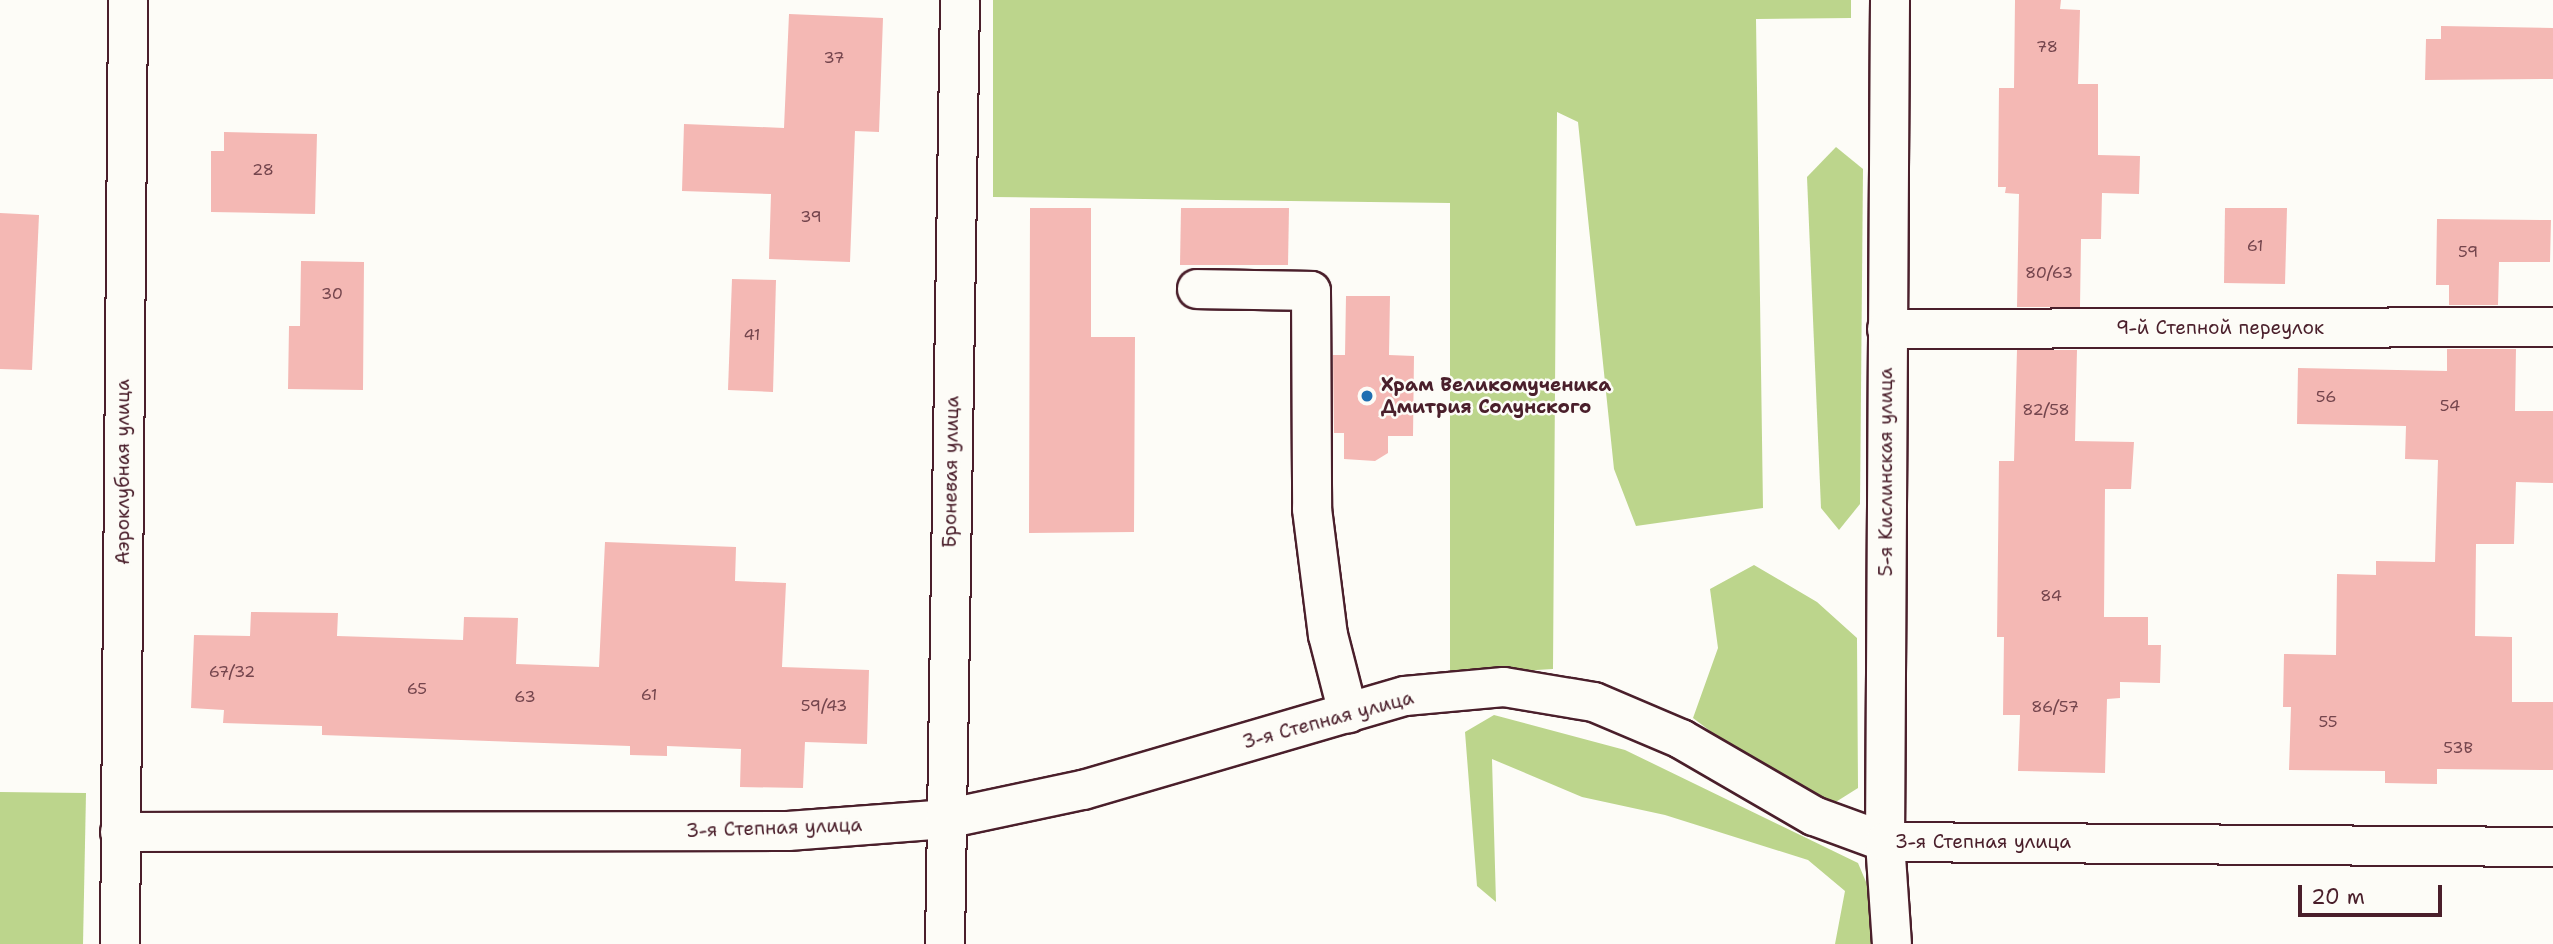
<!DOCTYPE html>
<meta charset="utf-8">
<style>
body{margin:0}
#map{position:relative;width:2553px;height:944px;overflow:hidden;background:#fdfcf7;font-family:"Shantell Sans",sans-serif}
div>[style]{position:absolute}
.green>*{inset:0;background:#bcd58c}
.building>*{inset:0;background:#f4b8b4}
.roads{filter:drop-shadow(2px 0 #4a1f2b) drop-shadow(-2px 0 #4a1f2b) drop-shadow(0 2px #4a1f2b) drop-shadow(0 -2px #4a1f2b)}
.minor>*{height:38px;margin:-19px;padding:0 19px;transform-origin:19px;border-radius:19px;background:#fdfcf7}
.dots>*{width:19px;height:19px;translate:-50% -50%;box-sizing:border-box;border:4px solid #fdfcf7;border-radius:50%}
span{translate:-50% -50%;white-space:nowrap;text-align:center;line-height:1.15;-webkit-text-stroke:5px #fdfcf7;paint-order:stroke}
.number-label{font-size:16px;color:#74454d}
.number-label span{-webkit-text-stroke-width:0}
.street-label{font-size:19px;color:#4a1f2b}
.poi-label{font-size:19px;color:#4a1f2b;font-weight:700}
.left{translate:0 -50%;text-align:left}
.scale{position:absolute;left:2298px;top:885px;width:144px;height:32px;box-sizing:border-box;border:4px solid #4a1f2b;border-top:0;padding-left:9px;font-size:21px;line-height:24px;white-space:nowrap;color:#4a1f2b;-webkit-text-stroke:5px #fdfcf7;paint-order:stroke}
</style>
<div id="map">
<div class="green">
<i style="clip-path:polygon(993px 0,1851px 0,1851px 18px,1756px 19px,1763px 508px,1636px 526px,1614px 469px,1578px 122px,1557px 112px,1553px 669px,1450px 675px,1450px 203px,993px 197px)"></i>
<i style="clip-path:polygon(1836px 147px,1863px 169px,1860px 504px,1839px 530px,1821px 508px,1807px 177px)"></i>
<i style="clip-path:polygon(1754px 565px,1817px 602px,1857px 638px,1858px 788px,1831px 805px,1780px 784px,1693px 718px,1718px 648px,1710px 589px)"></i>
<i style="clip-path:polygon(1494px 715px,1625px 750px,1858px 863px,1874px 901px,1874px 944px,1835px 944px,1845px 891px,1808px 860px,1665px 815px,1582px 797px,1492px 759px,1496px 902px,1477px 886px,1465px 732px)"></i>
<i style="clip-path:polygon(0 792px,86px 793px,83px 944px,0 944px)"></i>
</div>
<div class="building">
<i style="clip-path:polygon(2015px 0,2061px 0,2060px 9px,2080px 10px,2078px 84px,2098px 84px,2098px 155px,2140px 156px,2139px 194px,2102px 193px,2101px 239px,2081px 239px,2080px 307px,2017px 307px,2019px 194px,2005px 193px,2006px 187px,1998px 187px,1999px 88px,2014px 88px)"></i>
<i style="clip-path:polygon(789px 14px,883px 18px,879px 132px,855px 131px,850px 262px,769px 259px,771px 194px,682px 191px,684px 124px,784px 128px)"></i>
<i style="clip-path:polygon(2441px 26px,2553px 28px,2553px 79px,2425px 80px,2426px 39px,2441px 39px)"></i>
<i style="clip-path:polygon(224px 132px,317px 134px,315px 214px,211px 212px,211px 151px,224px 151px)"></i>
<i style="clip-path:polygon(1030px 208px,1091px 208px,1091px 337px,1135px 337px,1134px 532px,1029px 533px)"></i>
<i style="clip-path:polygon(1181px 208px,1289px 208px,1288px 265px,1180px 265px)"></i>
<i style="clip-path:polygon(2225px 208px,2287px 208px,2285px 284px,2224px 283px)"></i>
<i style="clip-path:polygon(0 213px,39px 215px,32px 370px,0 369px)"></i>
<i style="clip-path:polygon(2437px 219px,2551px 220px,2550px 262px,2499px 262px,2498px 305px,2449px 305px,2449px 285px,2436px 285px)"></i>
<i style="clip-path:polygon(301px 261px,364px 262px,363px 390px,288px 389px,289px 326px,300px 326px)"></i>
<i style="clip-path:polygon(732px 279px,776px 280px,773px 392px,728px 390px)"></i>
<i style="clip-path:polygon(1346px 296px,1390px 296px,1389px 355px,1414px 356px,1413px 436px,1388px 436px,1388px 453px,1375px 461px,1344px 459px,1344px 433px,1334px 433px,1333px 355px,1345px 355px)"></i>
<i style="clip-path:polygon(2447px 349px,2516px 349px,2515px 411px,2553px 411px,2553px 483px,2516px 482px,2514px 544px,2476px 544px,2475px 636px,2512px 637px,2512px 702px,2553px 702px,2553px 770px,2437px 769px,2437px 784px,2385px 783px,2385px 771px,2289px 770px,2291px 707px,2283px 707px,2284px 654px,2336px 655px,2337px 574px,2376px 575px,2376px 561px,2435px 562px,2438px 460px,2405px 459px,2406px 426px,2297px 424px,2298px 368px,2447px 371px)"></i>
<i style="clip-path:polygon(2017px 350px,2077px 350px,2075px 441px,2134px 442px,2131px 489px,2105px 489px,2104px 617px,2148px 617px,2148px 645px,2161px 645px,2160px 683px,2120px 682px,2120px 698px,2107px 699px,2105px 773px,2018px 771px,2020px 715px,2003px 715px,2004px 637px,1997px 637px,1999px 461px,2014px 461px)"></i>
<i style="clip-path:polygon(605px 542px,736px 547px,735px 581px,786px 583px,782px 667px,869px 670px,867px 744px,805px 742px,803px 788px,740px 787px,741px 749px,667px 746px,667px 756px,630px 755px,630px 746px,322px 735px,322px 726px,223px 723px,224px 710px,191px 708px,194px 635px,250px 636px,251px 612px,338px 613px,337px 636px,463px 640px,464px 617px,518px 618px,516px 664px,599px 667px)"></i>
</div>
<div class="roads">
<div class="minor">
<i style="left:1890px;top:0;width:842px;rotate:90.34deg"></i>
<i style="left:1885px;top:842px;width:102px;rotate:86.1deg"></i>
<i style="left:1197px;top:289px;width:114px;rotate:1deg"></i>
<i style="left:1311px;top:291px;width:218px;rotate:89.7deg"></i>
<i style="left:1312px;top:509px;width:127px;rotate:82.8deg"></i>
<i style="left:1328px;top:635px;width:81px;rotate:75.6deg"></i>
<i style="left:1887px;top:329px;width:666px;rotate:-0.17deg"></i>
<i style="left:120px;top:832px;width:668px;rotate:-0.09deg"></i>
<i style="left:788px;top:831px;width:158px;rotate:-4.3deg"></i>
<i style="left:946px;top:819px;width:140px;rotate:-12deg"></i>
<i style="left:1083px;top:790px;width:335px;rotate:-16.3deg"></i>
<i style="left:1405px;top:696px;width:99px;rotate:-5.2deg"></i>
<i style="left:1504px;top:687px;width:91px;rotate:9.5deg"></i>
<i style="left:1594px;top:702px;width:95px;rotate:23deg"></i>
<i style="left:1681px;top:739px;width:154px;rotate:30.1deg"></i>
<i style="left:1814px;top:816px;width:76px;rotate:20.1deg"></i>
<i style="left:1885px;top:842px;width:668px;rotate:0.43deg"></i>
<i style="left:120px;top:944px;width:944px;rotate:-89.51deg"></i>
<i style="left:945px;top:944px;width:944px;rotate:-89.09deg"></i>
</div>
</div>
<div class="dots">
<i style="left:1367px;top:396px;background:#1f6fb2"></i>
</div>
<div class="number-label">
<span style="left:2047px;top:47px">78</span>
<span style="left:834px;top:58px">37</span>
<span style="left:263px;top:170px">28</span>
<span style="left:811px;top:217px">39</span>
<span style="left:2255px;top:246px">61</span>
<span style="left:2468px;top:252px">59</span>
<span style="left:2049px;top:273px">80/63</span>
<span style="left:332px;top:294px">30</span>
<span style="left:752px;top:335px">41</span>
<span style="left:2326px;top:397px">56</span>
<span style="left:2450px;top:406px">54</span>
<span style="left:2046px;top:410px">82/58</span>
<span style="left:2051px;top:596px">84</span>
<span style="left:232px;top:672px">67/32</span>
<span style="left:417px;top:689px">65</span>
<span style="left:649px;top:695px">61</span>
<span style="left:525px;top:697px">63</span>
<span style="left:824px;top:706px">59/43</span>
<span style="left:2055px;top:707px">86/57</span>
<span style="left:2328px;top:722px">55</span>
<span style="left:2458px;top:748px">53В</span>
</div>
<div class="street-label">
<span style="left:2220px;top:328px">9-й Степной переулок</span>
<span style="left:123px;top:472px;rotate:-90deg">Аэроклубная улица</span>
<span style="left:951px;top:472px;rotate:-89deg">Броневая улица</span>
<span style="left:1886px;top:472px;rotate:-90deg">5-я Кислинская улица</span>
<span style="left:1328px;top:720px;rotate:-15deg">3-я Степная улица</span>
<span style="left:774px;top:828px;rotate:-2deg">3-я Степная улица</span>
<span style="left:1983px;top:842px">3-я Степная улица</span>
</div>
<div class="poi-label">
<span class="left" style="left:1381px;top:396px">Храм Великомученика<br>Дмитрия Солунского</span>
</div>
<div class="scale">20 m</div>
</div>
